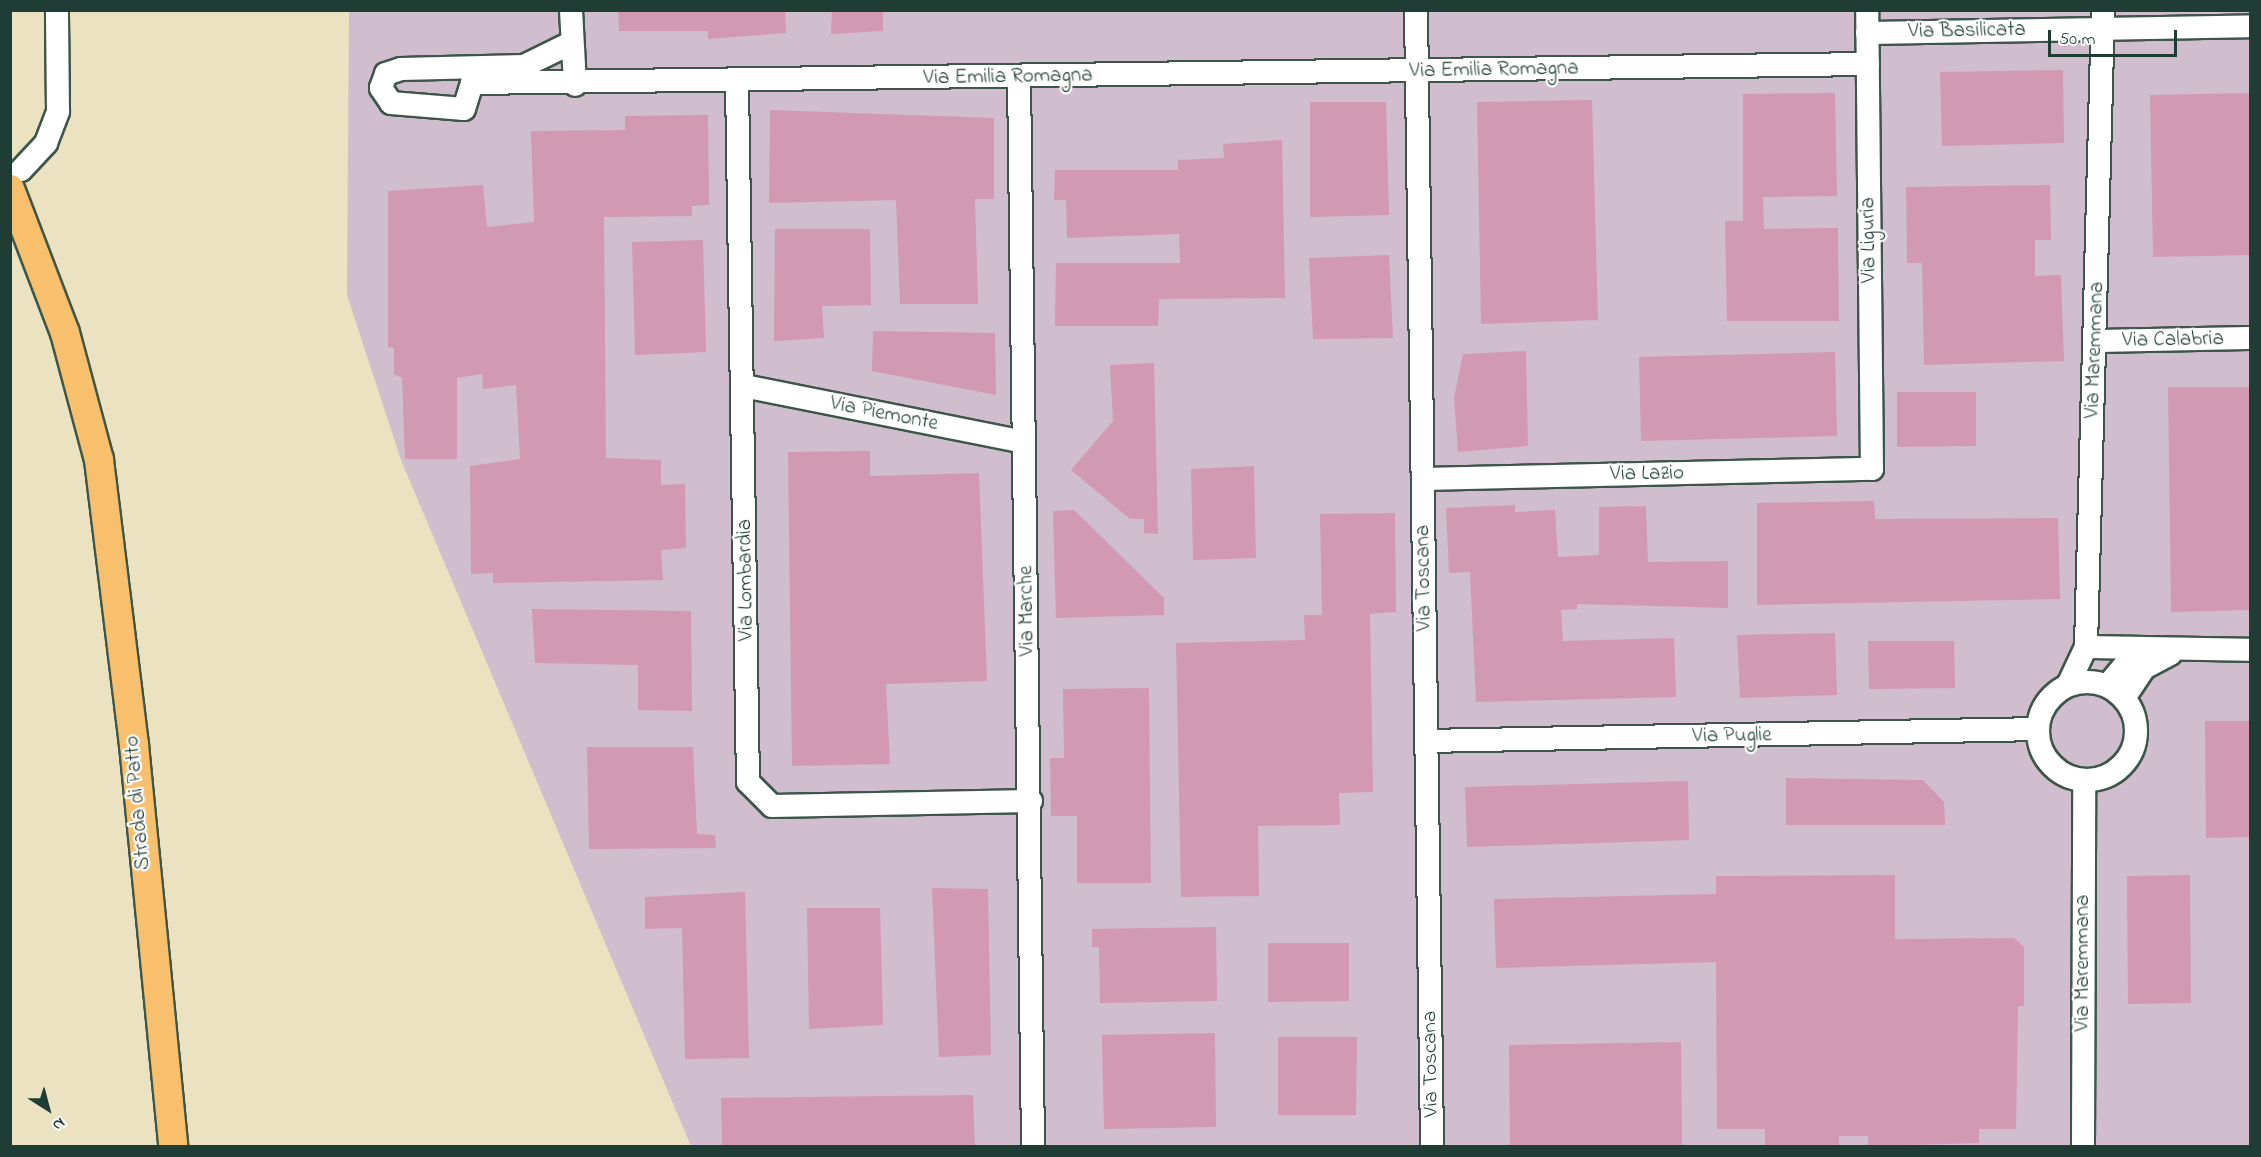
<!DOCTYPE html>
<style>
body{margin:0}
#map{position:relative;width:2261px;height:1157px;overflow:hidden;background:#eae2c0;font-family:"Indie Flower",sans-serif}
div>[style]{position:absolute}
.industrial>*{inset:0;background:#d0bdce}
.building>*{inset:0;background:#d299b2}
.roads{filter:drop-shadow(2px 0 #3d5649) drop-shadow(-2px 0 #3d5649) drop-shadow(0 2px #3d5649) drop-shadow(0 -2px #3d5649)}
.minor>*{height:22px;margin:-11px;padding:0 11px;transform-origin:11px;border-radius:11px;background:#fff}
.minor>.ring{margin:-11px;padding:0;box-sizing:content-box;background:none;border:22px solid #fff;border-radius:50%}
.major>*{height:28px;margin:-14px;padding:0 14px;transform-origin:14px;border-radius:14px;background:#f8bf6c}
span{translate:-50% -50%;white-space:nowrap;text-align:center;line-height:1.15;-webkit-text-stroke:4.5px #fff;paint-order:stroke}
.street-label{font-size:21px;color:#1f3d34}
.frame{position:absolute;inset:0;border:12px solid #1f3d34;pointer-events:none}
.north{position:absolute;left:18px;top:1079px;width:60px;height:60px;-webkit-text-stroke:4px #fff;paint-order:stroke;rotate:144deg;font-size:16px;font-weight:700;line-height:24px;text-align:center;color:#1f3d34}
.north::after{content:'';display:block;margin:auto;width:21px;height:27px;background:#1f3d34;clip-path:polygon(50% 0,100% 100%,50% 72%,0 100%)}
.scale{position:absolute;left:2048px;top:30px;width:129px;height:27px;box-sizing:border-box;border:3px solid #1f3d34;border-top:0;padding-left:8px;font-size:18px;line-height:21px;white-space:nowrap;color:#1f3d34;-webkit-text-stroke:4px #fff;paint-order:stroke}
</style>
<div id="map">
<div class="industrial">
<i style="clip-path:polygon(349px 11px,2250px 11px,2250px 1146px,691px 1146px,401px 460px,347px 295px)"></i>
</div>
<div class="building">
<i style="clip-path:polygon(618px 10px,785px 10px,786px 33px,708px 39px,708px 31px,619px 31px)"></i>
<i style="clip-path:polygon(832px 10px,883px 10px,883px 31px,831px 34px)"></i>
<i style="clip-path:polygon(2063px 70px,2064px 143px,1942px 146px,1940px 72px)"></i>
<i style="clip-path:polygon(1835px 93px,1837px 196px,1763px 197px,1764px 229px,1838px 228px,1839px 321px,1727px 321px,1725px 221px,1743px 221px,1743px 94px)"></i>
<i style="clip-path:polygon(2250px 93px,2250px 255px,2153px 257px,2150px 95px)"></i>
<i style="clip-path:polygon(1592px 100px,1598px 320px,1481px 324px,1477px 102px)"></i>
<i style="clip-path:polygon(1310px 102px,1386px 102px,1389px 215px,1310px 217px)"></i>
<i style="clip-path:polygon(770px 110px,994px 118px,994px 199px,975px 199px,978px 304px,900px 304px,896px 200px,769px 203px)"></i>
<i style="clip-path:polygon(708px 115px,709px 205px,692px 206px,692px 216px,604px 217px,606px 458px,661px 460px,661px 485px,685px 484px,686px 548px,661px 550px,663px 580px,493px 583px,493px 573px,471px 574px,470px 466px,520px 459px,516px 385px,483px 389px,482px 374px,457px 378px,457px 459px,405px 459px,402px 378px,394px 374px,394px 348px,388px 347px,388px 191px,483px 185px,487px 227px,534px 222px,531px 131px,625px 130px,625px 116px)"></i>
<i style="clip-path:polygon(1282px 140px,1285px 298px,1159px 299px,1158px 326px,1055px 326px,1056px 263px,1180px 263px,1179px 234px,1067px 238px,1066px 200px,1054px 200px,1055px 170px,1178px 170px,1178px 160px,1224px 158px,1223px 144px)"></i>
<i style="clip-path:polygon(2050px 185px,2051px 240px,2035px 240px,2035px 276px,2061px 275px,2064px 361px,1924px 365px,1922px 263px,1907px 263px,1906px 187px)"></i>
<i style="clip-path:polygon(775px 229px,870px 229px,871px 305px,822px 306px,824px 338px,774px 341px)"></i>
<i style="clip-path:polygon(703px 240px,706px 352px,635px 355px,632px 242px)"></i>
<i style="clip-path:polygon(1389px 255px,1393px 338px,1313px 339px,1309px 258px)"></i>
<i style="clip-path:polygon(873px 331px,995px 333px,996px 395px,872px 371px)"></i>
<i style="clip-path:polygon(1526px 351px,1528px 446px,1458px 452px,1454px 398px,1463px 354px)"></i>
<i style="clip-path:polygon(1835px 352px,1837px 436px,1641px 441px,1639px 357px)"></i>
<i style="clip-path:polygon(1154px 363px,1158px 534px,1144px 533px,1144px 519px,1130px 519px,1071px 470px,1113px 421px,1110px 365px)"></i>
<i style="clip-path:polygon(2168px 387px,2250px 387px,2250px 610px,2171px 612px)"></i>
<i style="clip-path:polygon(1897px 392px,1976px 392px,1976px 446px,1897px 447px)"></i>
<i style="clip-path:polygon(870px 451px,870px 476px,979px 473px,987px 681px,886px 684px,890px 764px,792px 766px,788px 452px)"></i>
<i style="clip-path:polygon(1254px 466px,1256px 558px,1193px 560px,1191px 469px)"></i>
<i style="clip-path:polygon(1874px 501px,1875px 519px,2058px 518px,2060px 599px,1757px 605px,1757px 503px)"></i>
<i style="clip-path:polygon(1515px 505px,1515px 512px,1555px 510px,1558px 557px,1599px 555px,1599px 507px,1646px 506px,1648px 562px,1728px 561px,1728px 608px,1577px 604px,1577px 609px,1561px 610px,1563px 641px,1674px 638px,1676px 697px,1476px 702px,1470px 572px,1449px 573px,1446px 508px)"></i>
<i style="clip-path:polygon(1074px 510px,1164px 598px,1164px 615px,1056px 618px,1053px 511px)"></i>
<i style="clip-path:polygon(1395px 513px,1396px 612px,1370px 614px,1373px 792px,1339px 793px,1340px 825px,1258px 826px,1259px 896px,1181px 897px,1176px 643px,1305px 640px,1304px 615px,1322px 615px,1320px 514px)"></i>
<i style="clip-path:polygon(532px 609px,691px 611px,692px 711px,638px 710px,638px 665px,535px 663px)"></i>
<i style="clip-path:polygon(1835px 633px,1837px 695px,1740px 698px,1737px 635px)"></i>
<i style="clip-path:polygon(1868px 641px,1954px 641px,1955px 688px,1869px 689px)"></i>
<i style="clip-path:polygon(1149px 688px,1151px 883px,1077px 883px,1077px 816px,1051px 816px,1050px 758px,1064px 758px,1063px 689px)"></i>
<i style="clip-path:polygon(2205px 721px,2250px 721px,2250px 837px,2206px 838px)"></i>
<i style="clip-path:polygon(587px 747px,693px 747px,697px 834px,715px 835px,716px 848px,589px 849px)"></i>
<i style="clip-path:polygon(1786px 778px,1923px 780px,1944px 802px,1945px 825px,1786px 825px)"></i>
<i style="clip-path:polygon(1688px 781px,1689px 840px,1467px 847px,1465px 787px)"></i>
<i style="clip-path:polygon(1895px 875px,1895px 939px,2014px 938px,2024px 947px,2024px 1006px,2018px 1006px,2016px 1129px,1979px 1129px,1979px 1143px,1868px 1146px,1868px 1136px,1839px 1136px,1839px 1146px,1765px 1146px,1765px 1129px,1717px 1129px,1716px 962px,1496px 968px,1494px 899px,1716px 894px,1716px 876px)"></i>
<i style="clip-path:polygon(2190px 875px,2191px 1003px,2128px 1004px,2127px 876px)"></i>
<i style="clip-path:polygon(932px 888px,988px 889px,991px 1055px,939px 1057px)"></i>
<i style="clip-path:polygon(745px 892px,749px 1058px,685px 1059px,682px 928px,645px 929px,645px 897px)"></i>
<i style="clip-path:polygon(807px 908px,880px 908px,883px 1025px,809px 1029px)"></i>
<i style="clip-path:polygon(1216px 927px,1217px 1001px,1100px 1003px,1099px 947px,1092px 947px,1092px 929px)"></i>
<i style="clip-path:polygon(1268px 943px,1349px 943px,1349px 1001px,1268px 1002px)"></i>
<i style="clip-path:polygon(1215px 1033px,1216px 1127px,1104px 1129px,1102px 1035px)"></i>
<i style="clip-path:polygon(1278px 1037px,1357px 1037px,1356px 1115px,1278px 1115px)"></i>
<i style="clip-path:polygon(1681px 1042px,1682px 1146px,1510px 1146px,1509px 1045px)"></i>
<i style="clip-path:polygon(973px 1095px,975px 1146px,722px 1146px,721px 1098px)"></i>
</div>
<div class="roads">
<div class="minor">
<i style="left:571px;top:10px;width:75px;rotate:86.9deg"></i>
<i style="left:1416px;top:10px;width:1136px;rotate:89.19deg"></i>
<i style="left:1867px;top:33px;width:383px;rotate:-1deg"></i>
<i style="left:571px;top:43px;width:52px;rotate:153.9deg"></i>
<i style="left:524px;top:66px;width:123px;rotate:178.6deg"></i>
<i style="left:401px;top:69px;width:16px;rotate:162deg"></i>
<i style="left:386px;top:74px;width:15px;rotate:110deg"></i>
<i style="left:381px;top:88px;width:18px;rotate:56deg"></i>
<i style="left:391px;top:103px;width:73px;rotate:4.7deg"></i>
<i style="left:464px;top:109px;width:27px;rotate:-73deg"></i>
<i style="left:472px;top:83px;width:1396px;rotate:-0.78deg"></i>
<i style="left:1019px;top:76px;width:1070px;rotate:89.25deg"></i>
<i style="left:737px;top:83px;width:699px;rotate:89.1deg"></i>
<i style="left:748px;top:782px;width:34px;rotate:45deg"></i>
<i style="left:772px;top:806px;width:259px;rotate:-1.1deg"></i>
<i style="left:21px;top:170px;width:37px;rotate:-47deg"></i>
<i style="left:46px;top:143px;width:34px;rotate:-69deg"></i>
<i style="left:58px;top:111px;width:101px;rotate:-90.6deg"></i>
<i style="left:2096px;top:341px;width:154px;rotate:-1.1deg"></i>
<i style="left:744px;top:386px;width:285px;rotate:11.3deg"></i>
<i style="left:1423px;top:479px;width:449px;rotate:-1.3deg"></i>
<i style="left:1872px;top:469px;width:459px;rotate:-90.6deg"></i>
<i style="left:2086px;top:647px;width:164px;rotate:1deg"></i>
<i class="ring" style="left:2038px;top:682px;width:76px;height:76px"></i>
<i style="left:2068px;top:685px;width:42px;rotate:-64.7deg"></i>
<i style="left:2086px;top:647px;width:637px;rotate:-88.47deg"></i>
<i style="left:2107px;top:686px;width:33px;rotate:-50deg"></i>
<i style="left:2128px;top:661px;width:23px;rotate:-23deg"></i>
<i style="left:2124px;top:698px;width:36px;rotate:-56deg"></i>
<i style="left:2144px;top:668px;width:30px;rotate:-28deg"></i>
<i style="left:1426px;top:741px;width:612px;rotate:-1.12deg"></i>
<i style="left:2083px;top:1146px;width:366px;rotate:-89.8deg"></i>
</div>
<div class="major">
<i style="left:10px;top:189px;width:154px;rotate:69.1deg"></i>
<i style="left:65px;top:333px;width:131px;rotate:75deg"></i>
<i style="left:99px;top:460px;width:287px;rotate:83deg"></i>
<i style="left:134px;top:745px;width:403px;rotate:84.4deg"></i>
</div>
</div>
<div class="street-label">
<span style="left:1967px;top:31px;rotate:-1deg">Via Basilicata</span>
<span style="left:1494px;top:70px;rotate:-1deg">Via Emilia Romagna</span>
<span style="left:1008px;top:77px;rotate:-1deg">Via Emilia Romagna</span>
<span style="left:1869px;top:240px;rotate:-91deg">Via Liguria</span>
<span style="left:2173px;top:340px;rotate:-1deg">Via Calabria</span>
<span style="left:2095px;top:350px;rotate:-88deg">Via Maremmana</span>
<span style="left:884px;top:414px;rotate:11deg">Via Piemonte</span>
<span style="left:1647px;top:474px;rotate:-1deg">Via Lazio</span>
<span style="left:1424px;top:578px;rotate:-91deg">Via Toscana</span>
<span style="left:746px;top:580px;rotate:-91deg">Via Lombardia</span>
<span style="left:1027px;top:611px;rotate:-91deg">Via Marche</span>
<span style="left:1732px;top:736px;rotate:-1deg">Via Puglie</span>
<span style="left:138px;top:803px;rotate:-95deg">Strada di Patto</span>
<span style="left:2083px;top:963px;rotate:-90deg">Via Maremmana</span>
<span style="left:1431px;top:1064px;rotate:-91deg">Via Toscana</span>
</div>
<div class="frame"></div>
<div class="north">N</div>
<div class="scale">50 m</div>
</div>
